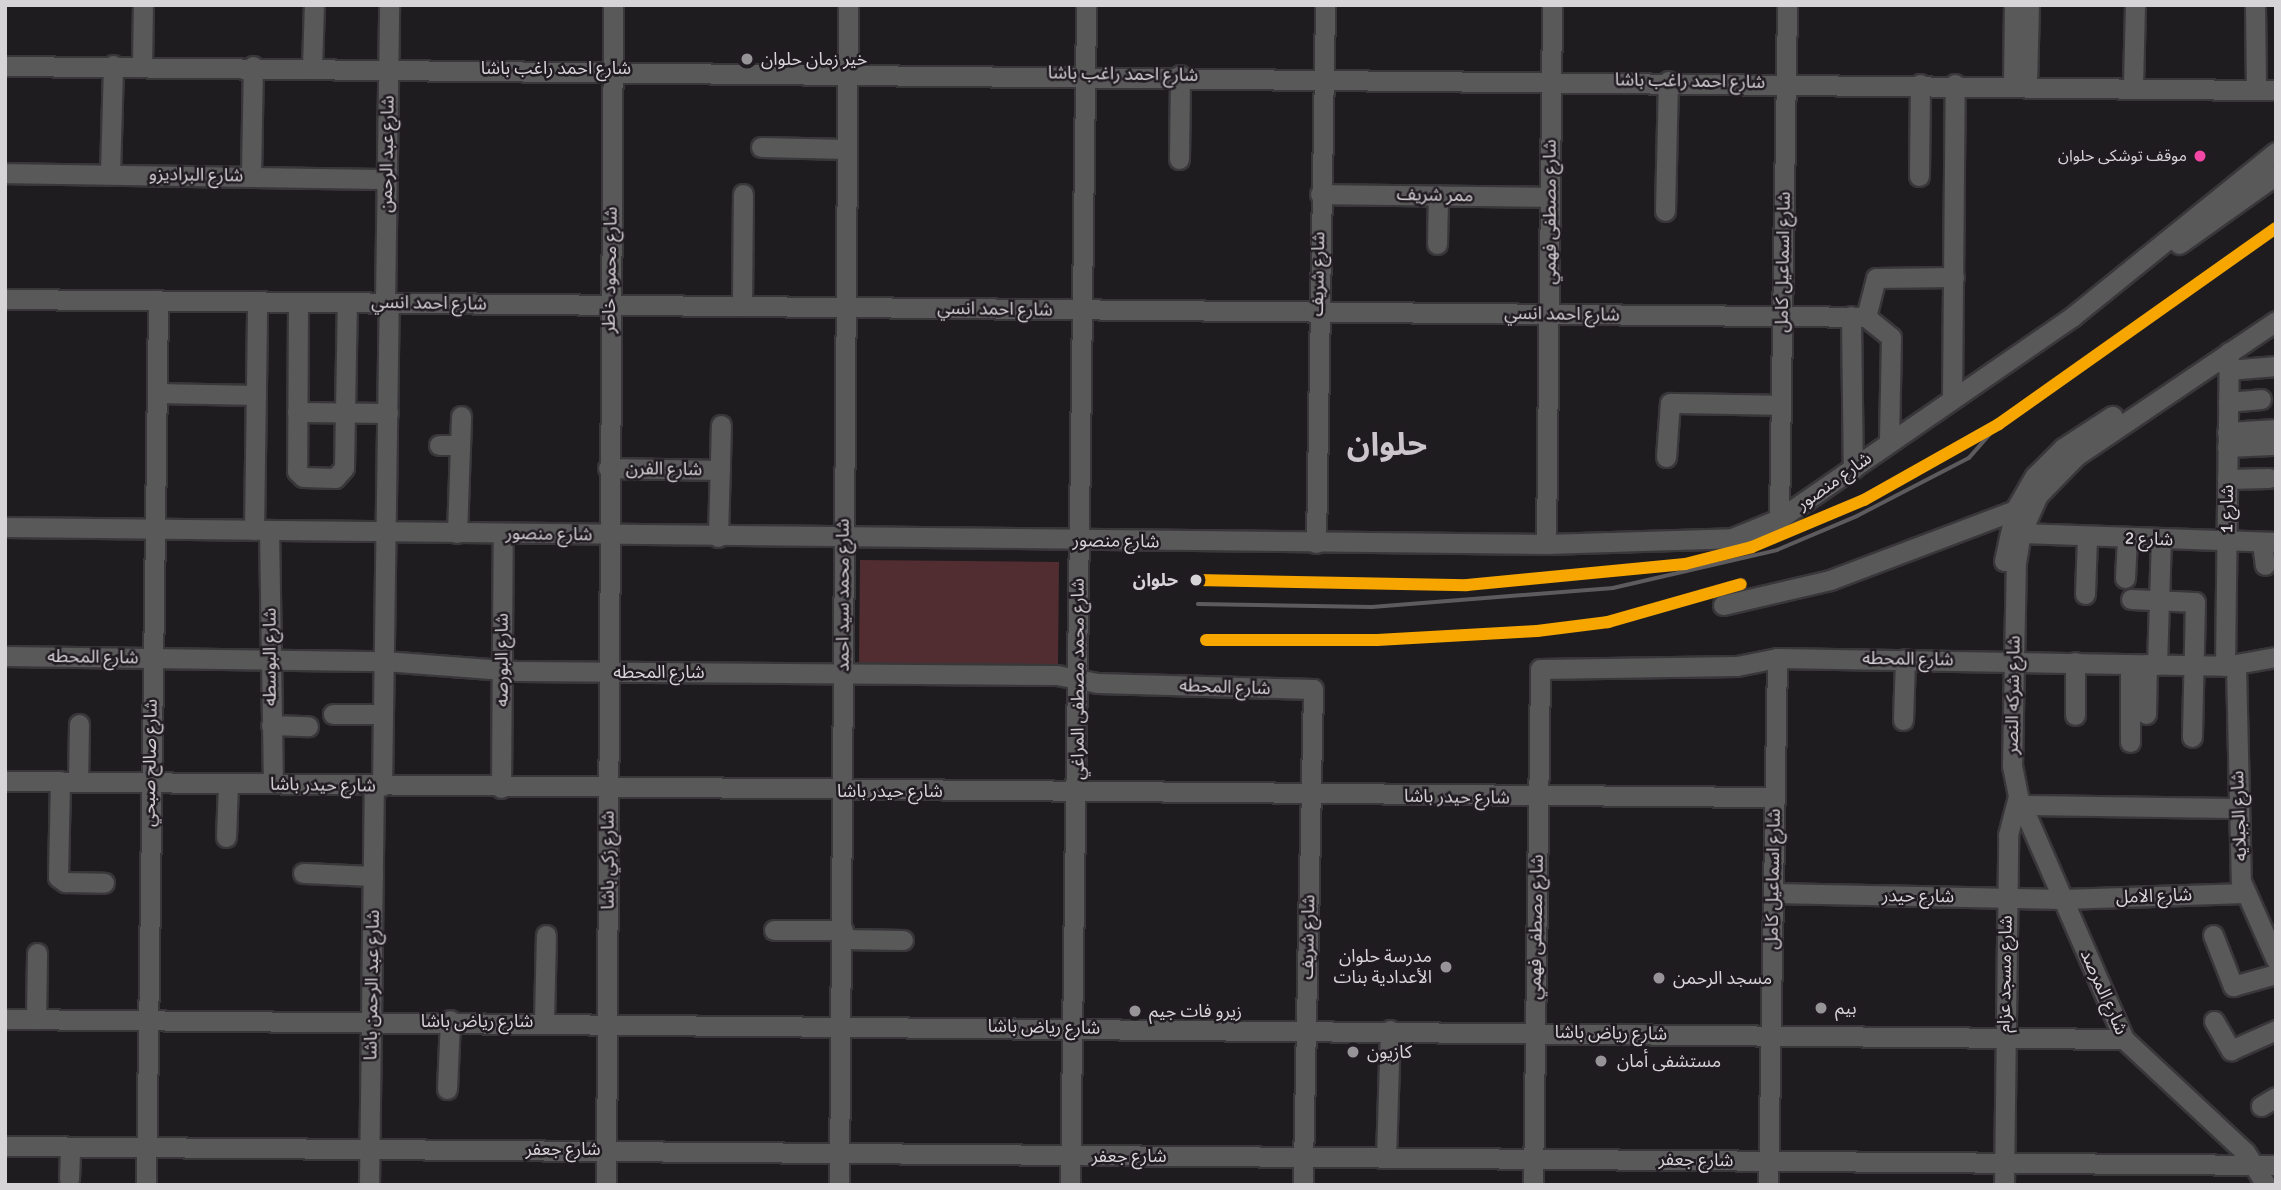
<!DOCTYPE html>
<meta charset="utf-8">
<style>
body{margin:0}
#map{position:relative;width:2281px;height:1190px;overflow:hidden;background:#1f1c1f;font-family:Signika,"Noto Sans Arabic",sans-serif}
div>[style]{position:absolute}
.green>*{inset:0;background:#512c30}
.roads{filter:drop-shadow(2px 0 #39373a) drop-shadow(-2px 0 #39373a) drop-shadow(0 2px #39373a) drop-shadow(0 -2px #39373a)}
.minor>*{height:19px;margin:-9.5px;padding:0 9.5px;transform-origin:9.5px;border-radius:9.5px;background:#5a595a}
.rail>*{height:3.5px;margin:-1.75px;padding:0 1.75px;transform-origin:1.75px;border-radius:1.75px;background:#5d5b5d}
.metro-1>*{height:12px;margin:-6px;padding:0 6px;transform-origin:6px;border-radius:6px;background:#f7a600}
.dots>*{width:19px;height:19px;translate:-50% -50%;box-sizing:border-box;border:4px solid #201b20;border-radius:50%}
span{translate:-50% -50%;white-space:nowrap;text-align:center;line-height:1.15;-webkit-text-stroke:5px #201b20;paint-order:stroke}
.bus-label{font-size:16px;color:#d7d4d7}
.right{translate:-100% -50%;text-align:right}
.poi-label{font-size:18px;color:#d7d4d7}
.left{translate:0 -50%;text-align:left}
.street-label{font-size:18px;color:#d7d4d7}
.stop-label{font-size:18px;color:#d7d4d7;font-weight:700}
.town-label{font-size:32px;color:#ccc6cc;font-weight:700}
.frame{position:absolute;inset:0;border:7px solid #d7d4d7;pointer-events:none}
</style>
<div id="map">
<div class="green">
<i style="clip-path:polygon(860px 560px,1059px 562px,1058px 665px,859px 663px)"></i>
</div>
<div class="roads">
<div class="minor">
<i style="left:2255px;top:5px;width:85px;rotate:89.3deg"></i>
<i style="left:5px;top:66px;width:2271px;rotate:0.61deg"></i>
<i style="left:142px;top:66px;width:61px;rotate:-89.1deg"></i>
<i style="left:312px;top:67px;width:62px;rotate:-88.2deg"></i>
<i style="left:2013px;top:85px;width:80px;rotate:-89.3deg"></i>
<i style="left:2027px;top:85px;width:80px;rotate:-88.6deg"></i>
<i style="left:2133px;top:86px;width:81px;rotate:-88.6deg"></i>
<i style="left:761px;top:147px;width:86px;rotate:1.3deg"></i>
<i style="left:1179px;top:159px;width:84px;rotate:-89.3deg"></i>
<i style="left:5px;top:173px;width:382px;rotate:0.9deg"></i>
<i style="left:110px;top:174px;width:109px;rotate:-88.4deg"></i>
<i style="left:251px;top:176px;width:110px;rotate:-89deg"></i>
<i style="left:1919px;top:176px;width:92px;rotate:-89.4deg"></i>
<i style="left:1320px;top:194px;width:230px;rotate:0.7deg"></i>
<i style="left:1665px;top:211px;width:130px;rotate:-88.7deg"></i>
<i style="left:1437px;top:244px;width:49px;rotate:-88.8deg"></i>
<i style="left:2179px;top:244px;width:119px;rotate:-35.4deg"></i>
<i style="left:5px;top:299px;width:1861px;rotate:0.55deg"></i>
<i style="left:1866px;top:317px;width:40px;rotate:-75.6deg"></i>
<i style="left:1876px;top:278px;width:78px;rotate:-0.7deg"></i>
<i style="left:298px;top:302px;width:169px;rotate:90.3deg"></i>
<i style="left:297px;top:471px;width:8px;rotate:45deg"></i>
<i style="left:303px;top:477px;width:32px;rotate:2deg"></i>
<i style="left:335px;top:478px;width:13px;rotate:-48deg"></i>
<i style="left:344px;top:468px;width:166px;rotate:-89deg"></i>
<i style="left:385px;top:303px;width:298px;rotate:-89.2deg"></i>
<i style="left:742px;top:306px;width:112px;rotate:-89.5deg"></i>
<i style="left:1851px;top:316px;width:153px;rotate:89.3deg"></i>
<i style="left:1866px;top:317px;width:32px;rotate:39deg"></i>
<i style="left:1891px;top:337px;width:106px;rotate:91.1deg"></i>
<i style="left:2228px;top:370px;width:48px;rotate:-4.8deg"></i>
<i style="left:157px;top:393px;width:99px;rotate:1.2deg"></i>
<i style="left:1952px;top:399px;width:315px;rotate:-89.5deg"></i>
<i style="left:2228px;top:402px;width:33px;rotate:-5deg"></i>
<i style="left:297px;top:412px;width:91px;rotate:0.6deg"></i>
<i style="left:2227px;top:432px;width:49px;rotate:-3.5deg"></i>
<i style="left:439px;top:445px;width:21px"></i>
<i style="left:2227px;top:447px;width:45px;rotate:-2.5deg"></i>
<i style="left:1666px;top:457px;width:54px;rotate:-85.8deg"></i>
<i style="left:1670px;top:403px;width:111px;rotate:1deg"></i>
<i style="left:608px;top:468px;width:112px;rotate:1deg"></i>
<i style="left:2227px;top:479px;width:42px;rotate:-1.4deg"></i>
<i style="left:1779px;top:519px;width:514px;rotate:-89.11deg"></i>
<i style="left:5px;top:527px;width:1541px;rotate:0.63deg"></i>
<i style="left:1546px;top:544px;width:186px;rotate:-1.8deg"></i>
<i style="left:1732px;top:538px;width:51px;rotate:-22deg"></i>
<i style="left:1779px;top:519px;width:356px;rotate:-34.6deg"></i>
<i style="left:2072px;top:317px;width:262px;rotate:-39deg"></i>
<i style="left:254px;top:530px;width:229px;rotate:-89.2deg"></i>
<i style="left:269px;top:530px;width:253px;rotate:89.1deg"></i>
<i style="left:457px;top:533px;width:117px;rotate:-88deg"></i>
<i style="left:2021px;top:533px;width:255px;rotate:2deg"></i>
<i style="left:718px;top:537px;width:112px;rotate:-88.5deg"></i>
<i style="left:2262px;top:542px;width:23px;rotate:83deg"></i>
<i style="left:1316px;top:543px;width:538px;rotate:-89.04deg"></i>
<i style="left:1546px;top:544px;width:539px;rotate:-89.36deg"></i>
<i style="left:2004px;top:561px;width:52px;rotate:-77.8deg"></i>
<i style="left:2015px;top:510px;width:39px;rotate:-60deg"></i>
<i style="left:2035px;top:476px;width:40px;rotate:-45deg"></i>
<i style="left:2063px;top:448px;width:59px;rotate:-33.1deg"></i>
<i style="left:2125px;top:578px;width:40px;rotate:-87.1deg"></i>
<i style="left:2085px;top:594px;width:57px;rotate:-88deg"></i>
<i style="left:2131px;top:599px;width:64px;rotate:2.7deg"></i>
<i style="left:2195px;top:602px;width:135px;rotate:91.3deg"></i>
<i style="left:1723px;top:605px;width:110px;rotate:-13.2deg"></i>
<i style="left:1830px;top:580px;width:198px;rotate:-20.7deg"></i>
<i style="left:5px;top:656px;width:379px;rotate:0.8deg"></i>
<i style="left:384px;top:661px;width:133px;rotate:4.3deg"></i>
<i style="left:517px;top:671px;width:540px;rotate:0.42deg"></i>
<i style="left:1057px;top:675px;width:41px;rotate:11.3deg"></i>
<i style="left:1097px;top:683px;width:216px;rotate:1.6deg"></i>
<i style="left:1313px;top:689px;width:496px;rotate:91.2deg"></i>
<i style="left:2075px;top:662px;width:53px;rotate:90deg"></i>
<i style="left:2130px;top:664px;width:78px;rotate:90deg"></i>
<i style="left:2157px;top:665px;width:125px;rotate:-88.2deg"></i>
<i style="left:2225px;top:666px;width:314px;rotate:-89.3deg"></i>
<i style="left:2236px;top:666px;width:215px;rotate:88.7deg"></i>
<i style="left:2241px;top:881px;width:86px;rotate:66.1deg"></i>
<i style="left:333px;top:714px;width:49px"></i>
<i style="left:2146px;top:714px;width:50px;rotate:-88.9deg"></i>
<i style="left:1903px;top:720px;width:61px;rotate:-88.1deg"></i>
<i style="left:271px;top:725px;width:37px;rotate:2deg"></i>
<i style="left:5px;top:781px;width:1770px;rotate:0.52deg"></i>
<i style="left:60px;top:781px;width:96px;rotate:91.2deg"></i>
<i style="left:58px;top:877px;width:9px;rotate:36deg"></i>
<i style="left:65px;top:882px;width:39px;rotate:1deg"></i>
<i style="left:78px;top:782px;width:58px;rotate:-89deg"></i>
<i style="left:382px;top:786px;width:483px;rotate:-89.2deg"></i>
<i style="left:501px;top:788px;width:255px;rotate:-89.6deg"></i>
<i style="left:2022px;top:805px;width:216px;rotate:0.8deg"></i>
<i style="left:226px;top:837px;width:51px;rotate:-87.8deg"></i>
<i style="left:303px;top:873px;width:70px;rotate:2.5deg"></i>
<i style="left:1773px;top:893px;width:290px;rotate:1.2deg"></i>
<i style="left:2063px;top:899px;width:182px;rotate:-1.9deg"></i>
<i style="left:774px;top:930px;width:69px"></i>
<i style="left:2213px;top:935px;width:55px;rotate:68.6deg"></i>
<i style="left:2233px;top:986px;width:45px;rotate:-15.6deg"></i>
<i style="left:844px;top:939px;width:59px;rotate:1deg"></i>
<i style="left:5px;top:1019px;width:2119px;rotate:0.54deg"></i>
<i style="left:36px;top:1019px;width:66px;rotate:-89.1deg"></i>
<i style="left:544px;top:1021px;width:86px;rotate:-88.7deg"></i>
<i style="left:2214px;top:1021px;width:34px;rotate:60deg"></i>
<i style="left:2231px;top:1050px;width:49px;rotate:-24deg"></i>
<i style="left:447px;top:1089px;width:69px;rotate:-87.5deg"></i>
<i style="left:2261px;top:1106px;width:17px;rotate:-31deg"></i>
<i style="left:5px;top:1146px;width:2271px;rotate:0.48deg"></i>
<i style="left:1386px;top:1158px;width:128px;rotate:-88.2deg"></i>
<i style="left:69px;top:1179px;width:32px;rotate:-88deg"></i>
<i style="left:146px;top:1185px;width:885px;rotate:-89.22deg"></i>
<i style="left:369px;top:1185px;width:399px;rotate:-89.3deg"></i>
<i style="left:606px;top:1185px;width:1180px;rotate:-89.66deg"></i>
<i style="left:839px;top:1185px;width:1180px;rotate:-89.56deg"></i>
<i style="left:1070px;top:1185px;width:1180px;rotate:-89.22deg"></i>
<i style="left:1533px;top:1185px;width:516px;rotate:-89.22deg"></i>
<i style="left:1540px;top:669px;width:197px;rotate:-0.9deg"></i>
<i style="left:1737px;top:666px;width:41px;rotate:-11.3deg"></i>
<i style="left:1777px;top:658px;width:448px;rotate:1deg"></i>
<i style="left:2225px;top:666px;width:52px;rotate:-10deg"></i>
<i style="left:1768px;top:1185px;width:527px;rotate:-89.02deg"></i>
<i style="left:2004px;top:1185px;width:350px;rotate:-89.3deg"></i>
<i style="left:2008px;top:835px;width:40px;rotate:-75.6deg"></i>
<i style="left:2266px;top:1185px;width:39px;rotate:-122deg"></i>
<i style="left:2245px;top:1152px;width:166px;rotate:-137deg"></i>
<i style="left:2124px;top:1039px;width:265px;rotate:-113.6deg"></i>
<i style="left:2018px;top:796px;width:31px;rotate:-101deg"></i>
<i style="left:2012px;top:766px;width:203px;rotate:-88.9deg"></i>
<i style="left:2016px;top:563px;width:30px;rotate:-81deg"></i>
<i style="left:2021px;top:533px;width:42px;rotate:-65.9deg"></i>
<i style="left:2038px;top:495px;width:54px;rotate:-45.7deg"></i>
<i style="left:2076px;top:456px;width:241px;rotate:-34deg"></i>
</div>
</div>
<div class="rail">
<i style="left:1198px;top:604px;width:174px;rotate:1deg"></i>
<i style="left:1372px;top:607px;width:242px;rotate:-4.5deg"></i>
<i style="left:1613px;top:588px;width:168px;rotate:-13deg"></i>
<i style="left:1777px;top:550px;width:87px;rotate:-23deg"></i>
<i style="left:1857px;top:516px;width:126px;rotate:-27.4deg"></i>
<i style="left:1969px;top:458px;width:45px;rotate:-48.6deg"></i>
</div>
<div class="metro-1">
<i style="left:1196px;top:580px;width:271px;rotate:1.1deg"></i>
<i style="left:1467px;top:585px;width:219px;rotate:-5.5deg"></i>
<i style="left:1685px;top:564px;width:69px;rotate:-14.2deg"></i>
<i style="left:1752px;top:547px;width:121px;rotate:-22.8deg"></i>
<i style="left:1864px;top:500px;width:155px;rotate:-29.4deg"></i>
<i style="left:1999px;top:424px;width:339px;rotate:-35.3deg"></i>
<i style="left:1206px;top:640px;width:171px"></i>
<i style="left:1377px;top:640px;width:160px;rotate:-3.2deg"></i>
<i style="left:1537px;top:631px;width:72px;rotate:-7.2deg"></i>
<i style="left:1608px;top:622px;width:138px;rotate:-15.9deg"></i>
</div>
<div class="dots">
<i style="left:747px;top:59px;background:#979497"></i>
<i style="left:2200px;top:156px;background:#f346a5"></i>
<i style="left:1196px;top:580px;background:#d7d4d7"></i>
<i style="left:1446px;top:967px;background:#979497"></i>
<i style="left:1659px;top:978px;background:#979497"></i>
<i style="left:1821px;top:1008px;background:#979497"></i>
<i style="left:1135px;top:1011px;background:#979497"></i>
<i style="left:1353px;top:1052px;background:#979497"></i>
<i style="left:1601px;top:1061px;background:#979497"></i>
</div>
<div class="bus-label">
<span class="right" style="left:2187px;top:156px">موقف توشكى حلوان</span>
</div>
<div class="poi-label">
<span class="left" style="left:761px;top:59px">خير زمان حلوان</span>
<span class="right" style="left:1432px;top:967px">مدرسة حلوان<br>الأعدادية بنات</span>
<span class="left" style="left:1673px;top:978px">مسجد الرحمن</span>
<span class="left" style="left:1835px;top:1008px">بيم</span>
<span class="left" style="left:1149px;top:1011px">زيرو فات جيم</span>
<span class="left" style="left:1367px;top:1052px">كازيون</span>
<span class="left" style="left:1617px;top:1061px">مستشفى أمان</span>
</div>
<div class="street-label">
<span style="left:556px;top:68px">شارع احمد راغب باشا</span>
<span style="left:1123px;top:74px;rotate:1deg">شارع احمد راغب باشا</span>
<span style="left:1690px;top:81px;rotate:1deg">شارع احمد راغب باشا</span>
<span style="left:387px;top:154px;rotate:-89deg">شارع عبد الرحمن</span>
<span style="left:196px;top:175px;rotate:1deg">شارع البراديزو</span>
<span style="left:1435px;top:195px;rotate:1deg">ممر شريف</span>
<span style="left:1550px;top:212px;rotate:-90deg">شارع مصطفى فهمي</span>
<span style="left:1783px;top:262px;rotate:-89deg">شارع اسماعيل كامل</span>
<span style="left:610px;top:270px;rotate:-89deg">شارع محمود خاطر</span>
<span style="left:1318px;top:274px;rotate:-89deg">شارع شريف</span>
<span style="left:429px;top:303px;rotate:1deg">شارع احمد انسي</span>
<span style="left:995px;top:309px;rotate:1deg">شارع احمد انسي</span>
<span style="left:1562px;top:314px;rotate:1deg">شارع احمد انسي</span>
<span style="left:664px;top:469px;rotate:1deg">شارع الفرن</span>
<span style="left:1834px;top:481px;rotate:-35deg">شارع منصور</span>
<span style="left:2227px;top:509px;rotate:-89deg">شارع 1</span>
<span style="left:549px;top:534px;rotate:1deg">شارع منصور</span>
<span style="left:2149px;top:539px;rotate:2deg">شارع 2</span>
<span style="left:1116px;top:541px;rotate:1deg">شارع منصور</span>
<span style="left:843px;top:595px;rotate:-90deg">شارع محمد سيد احمد</span>
<span style="left:93px;top:657px;rotate:1deg">شارع المحطه</span>
<span style="left:270px;top:657px;rotate:-90deg">شارع البوسطه</span>
<span style="left:1908px;top:659px;rotate:1deg">شارع المحطه</span>
<span style="left:502px;top:660px;rotate:-90deg">شارع البورصه</span>
<span style="left:659px;top:672px">شارع المحطه</span>
<span style="left:1078px;top:679px;rotate:-90deg">شارع محمد مصطفى المراغي</span>
<span style="left:1225px;top:687px;rotate:2deg">شارع المحطه</span>
<span style="left:2013px;top:695px;rotate:-89deg">شارع شركه النصر</span>
<span style="left:150px;top:763px;rotate:-89deg">شارع صالح صبحي</span>
<span style="left:323px;top:785px;rotate:1deg">شارع حيدر باشا</span>
<span style="left:890px;top:791px">شارع حيدر باشا</span>
<span style="left:1457px;top:797px;rotate:1deg">شارع حيدر باشا</span>
<span style="left:2239px;top:816px;rotate:-92deg">شارع الجبلايه</span>
<span style="left:608px;top:860px;rotate:-90deg">شارع زكي باشا</span>
<span style="left:1773px;top:879px;rotate:-89deg">شارع اسماعيل كامل</span>
<span style="left:1918px;top:896px;rotate:1deg">شارع حيدر</span>
<span style="left:2154px;top:896px;rotate:-2deg">شارع الامل</span>
<span style="left:1536px;top:927px;rotate:-89deg">شارع مصطفى فهمي</span>
<span style="left:1308px;top:937px;rotate:-89deg">شارع شريف</span>
<span style="left:2005px;top:974px;rotate:-89deg">شارع مسجد عزام</span>
<span style="left:372px;top:985px;rotate:-89deg">شارع عبد الرحمن باشا</span>
<span style="left:2104px;top:992px;rotate:66deg">شارع المرصد</span>
<span style="left:477px;top:1021px">شارع رياض باشا</span>
<span style="left:1044px;top:1027px;rotate:1deg">شارع رياض باشا</span>
<span style="left:1611px;top:1033px;rotate:1deg">شارع رياض باشا</span>
<span style="left:563px;top:1149px">شارع جعفر</span>
<span style="left:1129px;top:1156px">شارع جعفر</span>
<span style="left:1696px;top:1160px;rotate:1deg">شارع جعفر</span>
</div>
<div class="stop-label">
<span class="right" style="left:1178px;top:580px">حلوان</span>
</div>
<div class="town-label">
<span style="left:1387px;top:445px">حلوان</span>
</div>
<div class="frame"></div>
</div>
